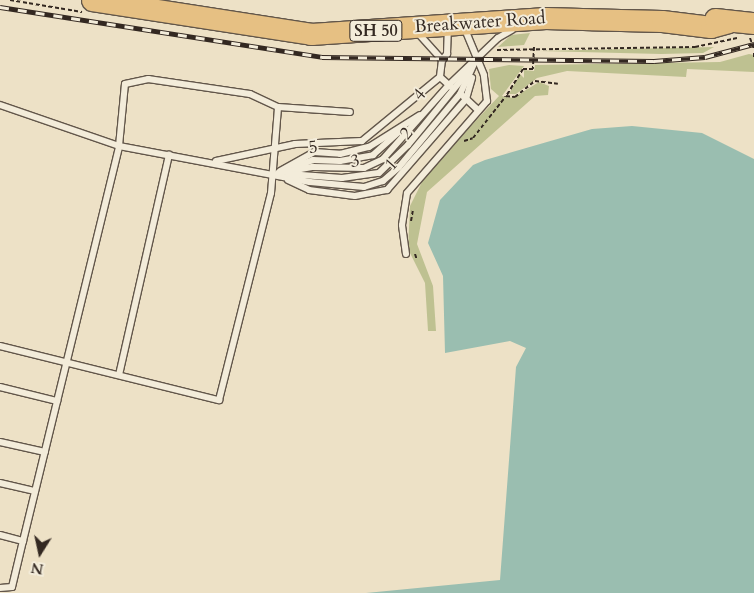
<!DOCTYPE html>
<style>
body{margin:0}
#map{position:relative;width:754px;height:593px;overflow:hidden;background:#ede1c6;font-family:Cardo,serif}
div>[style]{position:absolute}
.green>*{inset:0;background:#bec191}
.water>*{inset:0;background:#9abeb0}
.path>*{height:2px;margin-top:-1px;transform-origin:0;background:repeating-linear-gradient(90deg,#332821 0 4px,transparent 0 6.5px)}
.roads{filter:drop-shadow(1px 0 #62564a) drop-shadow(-1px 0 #62564a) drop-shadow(0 1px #62564a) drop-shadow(0 -1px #62564a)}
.service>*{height:6px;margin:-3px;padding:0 3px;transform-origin:3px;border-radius:3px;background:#f3ecda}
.trunk>*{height:21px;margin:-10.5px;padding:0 10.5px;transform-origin:10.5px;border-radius:10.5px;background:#e6c083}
.rail>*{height:5px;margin-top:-2.5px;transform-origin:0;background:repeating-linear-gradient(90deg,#f3ecda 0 9px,#332821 0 18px);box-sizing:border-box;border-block:1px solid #332821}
span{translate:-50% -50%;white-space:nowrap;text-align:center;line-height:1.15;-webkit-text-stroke:4px #f3ecda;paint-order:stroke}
.shield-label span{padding:1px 4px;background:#f3ecda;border:1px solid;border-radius:4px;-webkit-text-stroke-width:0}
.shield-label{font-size:16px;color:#332821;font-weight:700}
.street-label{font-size:18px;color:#332821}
.north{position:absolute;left:15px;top:528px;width:50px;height:50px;-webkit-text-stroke:4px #f3ecda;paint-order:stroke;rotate:190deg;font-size:14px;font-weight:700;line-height:20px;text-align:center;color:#332821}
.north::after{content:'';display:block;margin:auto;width:18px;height:22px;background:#332821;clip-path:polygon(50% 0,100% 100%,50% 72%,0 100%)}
</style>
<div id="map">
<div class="green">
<i style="clip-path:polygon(530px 33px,524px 45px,498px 47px,511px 35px)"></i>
<i style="clip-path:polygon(714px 47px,703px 53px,661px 54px,539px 51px)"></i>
<i style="clip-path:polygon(749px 54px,754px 55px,754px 72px,687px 69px,686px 77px,567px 71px,537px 78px,516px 94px,509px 94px,520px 74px,524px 78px,524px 70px,534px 71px,535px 65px,720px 62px)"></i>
<i style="clip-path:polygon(509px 65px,524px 66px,502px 96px,513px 98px,539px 82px,549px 86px,548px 95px,535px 96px,427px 192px,417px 244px,433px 286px,436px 331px,428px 331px,425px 283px,408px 249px,410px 206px,426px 174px,499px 96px,491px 89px,489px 69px)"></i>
</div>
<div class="water">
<i style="clip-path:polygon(632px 126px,702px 133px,754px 159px,754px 593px,366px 593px,500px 580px,516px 367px,526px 348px,510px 341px,445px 353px,443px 276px,428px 243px,440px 200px,473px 165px,485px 160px,592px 129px)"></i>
</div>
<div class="path">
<i style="left:10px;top:0;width:73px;rotate:9.5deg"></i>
<i style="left:750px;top:38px;width:12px;rotate:70deg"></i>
<i style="left:534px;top:47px;width:22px;rotate:93deg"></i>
<i style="left:533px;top:69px;width:10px;rotate:180deg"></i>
<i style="left:523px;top:69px;width:32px;rotate:122deg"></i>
<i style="left:506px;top:96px;width:9px;rotate:6deg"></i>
<i style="left:515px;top:97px;width:26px;rotate:-39deg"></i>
<i style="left:535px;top:81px;width:23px;rotate:7deg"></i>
<i style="left:497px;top:50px;width:198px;rotate:-0.9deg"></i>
<i style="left:695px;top:47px;width:43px;rotate:-12.1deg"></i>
<i style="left:754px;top:53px;width:5px;rotate:90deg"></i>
<i style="left:464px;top:141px;width:9px;rotate:-18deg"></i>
<i style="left:473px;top:138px;width:53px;rotate:-51.8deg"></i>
<i style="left:411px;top:221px;width:11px;rotate:-80deg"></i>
<i style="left:415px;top:254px;width:6px;rotate:72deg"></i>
</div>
<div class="roads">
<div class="service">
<i style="left:417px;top:32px;width:38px;rotate:48deg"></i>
<i style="left:442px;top:60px;width:17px;rotate:97deg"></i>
<i style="left:440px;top:77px;width:15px;rotate:42deg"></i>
<i style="left:442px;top:60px;width:8px;rotate:-50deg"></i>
<i style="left:447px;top:54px;width:26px;rotate:-88deg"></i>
<i style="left:463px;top:96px;width:19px;rotate:43deg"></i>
<i style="left:0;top:105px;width:126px;rotate:19deg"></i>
<i style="left:119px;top:146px;width:194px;rotate:10.7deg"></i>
<i style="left:310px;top:182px;width:54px;rotate:5.3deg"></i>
<i style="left:364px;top:187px;width:20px;rotate:-18deg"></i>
<i style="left:383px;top:181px;width:21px;rotate:-41deg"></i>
<i style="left:399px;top:167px;width:95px;rotate:-50.1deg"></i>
<i style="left:460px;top:94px;width:38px;rotate:-65deg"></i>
<i style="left:216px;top:161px;width:81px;rotate:-12.1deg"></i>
<i style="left:295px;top:144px;width:67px;rotate:-2.6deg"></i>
<i style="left:362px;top:141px;width:101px;rotate:-39.4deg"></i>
<i style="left:294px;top:167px;width:20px;rotate:-20deg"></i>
<i style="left:313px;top:160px;width:27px;rotate:2deg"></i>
<i style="left:340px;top:161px;width:34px;rotate:-10deg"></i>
<i style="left:373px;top:155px;width:39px;rotate:-42deg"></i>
<i style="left:280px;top:171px;width:39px;rotate:-29deg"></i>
<i style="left:314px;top:152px;width:26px;rotate:4deg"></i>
<i style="left:340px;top:154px;width:30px;rotate:-14deg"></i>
<i style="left:369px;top:147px;width:60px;rotate:-32.1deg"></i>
<i style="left:278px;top:173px;width:36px;rotate:-10deg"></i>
<i style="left:313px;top:167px;width:51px;rotate:1.1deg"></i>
<i style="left:364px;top:168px;width:21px;rotate:-25deg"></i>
<i style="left:383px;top:159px;width:99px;rotate:-48.3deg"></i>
<i style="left:449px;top:85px;width:68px;rotate:-43.8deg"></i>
<i style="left:498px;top:38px;width:16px;rotate:-30deg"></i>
<i style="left:288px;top:174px;width:54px;rotate:4.2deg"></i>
<i style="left:342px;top:178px;width:37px;rotate:-8deg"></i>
<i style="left:379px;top:173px;width:40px;rotate:-44deg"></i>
<i style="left:408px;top:145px;width:93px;rotate:-50.7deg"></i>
<i style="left:288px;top:180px;width:23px;rotate:25deg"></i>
<i style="left:309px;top:190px;width:46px;rotate:7.4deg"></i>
<i style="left:355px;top:196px;width:33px;rotate:-11deg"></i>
<i style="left:387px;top:190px;width:121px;rotate:-49deg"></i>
<i style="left:466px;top:99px;width:22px;rotate:-74deg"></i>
<i style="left:406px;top:254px;width:29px;rotate:-98deg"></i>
<i style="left:402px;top:225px;width:32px;rotate:-81deg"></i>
<i style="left:407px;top:193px;width:122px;rotate:-49deg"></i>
<i style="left:487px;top:101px;width:26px;rotate:-97deg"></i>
<i style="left:484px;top:75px;width:52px;rotate:-112.6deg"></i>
<i style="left:0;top:346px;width:226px;rotate:13.9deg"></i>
<i style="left:219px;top:400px;width:213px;rotate:-75.9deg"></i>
<i style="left:271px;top:193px;width:86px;rotate:-85.3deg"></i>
<i style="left:119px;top:375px;width:226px;rotate:-77.2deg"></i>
<i style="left:0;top:387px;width:59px;rotate:13.8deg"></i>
<i style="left:0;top:442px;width:46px;rotate:12.5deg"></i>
<i style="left:0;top:483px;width:36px;rotate:13deg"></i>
<i style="left:0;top:535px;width:24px;rotate:15deg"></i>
<i style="left:23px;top:541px;width:406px;rotate:-76.3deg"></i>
<i style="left:119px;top:146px;width:62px;rotate:-84.5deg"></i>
<i style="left:125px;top:84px;width:24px;rotate:-12deg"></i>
<i style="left:148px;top:79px;width:103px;rotate:8.4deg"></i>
<i style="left:250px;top:94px;width:31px;rotate:25deg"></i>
<i style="left:278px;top:107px;width:72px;rotate:4deg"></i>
<i style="left:0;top:588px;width:12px;rotate:-5deg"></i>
<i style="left:12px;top:587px;width:47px;rotate:-76.6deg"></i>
</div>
<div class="trunk">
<i style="left:92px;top:0;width:222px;rotate:8.8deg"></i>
<i style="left:311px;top:34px;width:235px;rotate:-3.9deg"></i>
<i style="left:545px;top:18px;width:117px;rotate:1.5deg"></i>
<i style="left:662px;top:21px;width:49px;rotate:7deg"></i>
<i style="left:711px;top:27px;width:18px;rotate:-16deg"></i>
<i style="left:715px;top:19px;width:39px;rotate:6deg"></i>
</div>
</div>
<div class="rail">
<i style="left:0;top:7px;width:326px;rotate:8.8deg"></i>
<i style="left:322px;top:57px;width:332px;rotate:0.7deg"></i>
<i style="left:654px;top:61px;width:51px;rotate:-4.5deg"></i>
<i style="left:705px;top:57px;width:51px;rotate:-14.9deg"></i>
</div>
<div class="shield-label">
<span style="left:376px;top:31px">SH 50</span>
</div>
<div class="street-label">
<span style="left:480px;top:23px;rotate:-4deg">Breakwater Road</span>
<span style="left:420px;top:95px;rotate:-50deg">4</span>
<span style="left:407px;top:134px;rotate:-50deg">2</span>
<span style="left:313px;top:148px;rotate:-6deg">5</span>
<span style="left:355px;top:162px;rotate:-6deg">3</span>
<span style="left:392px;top:165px;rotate:-48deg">1</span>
</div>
<div class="north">N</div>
</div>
